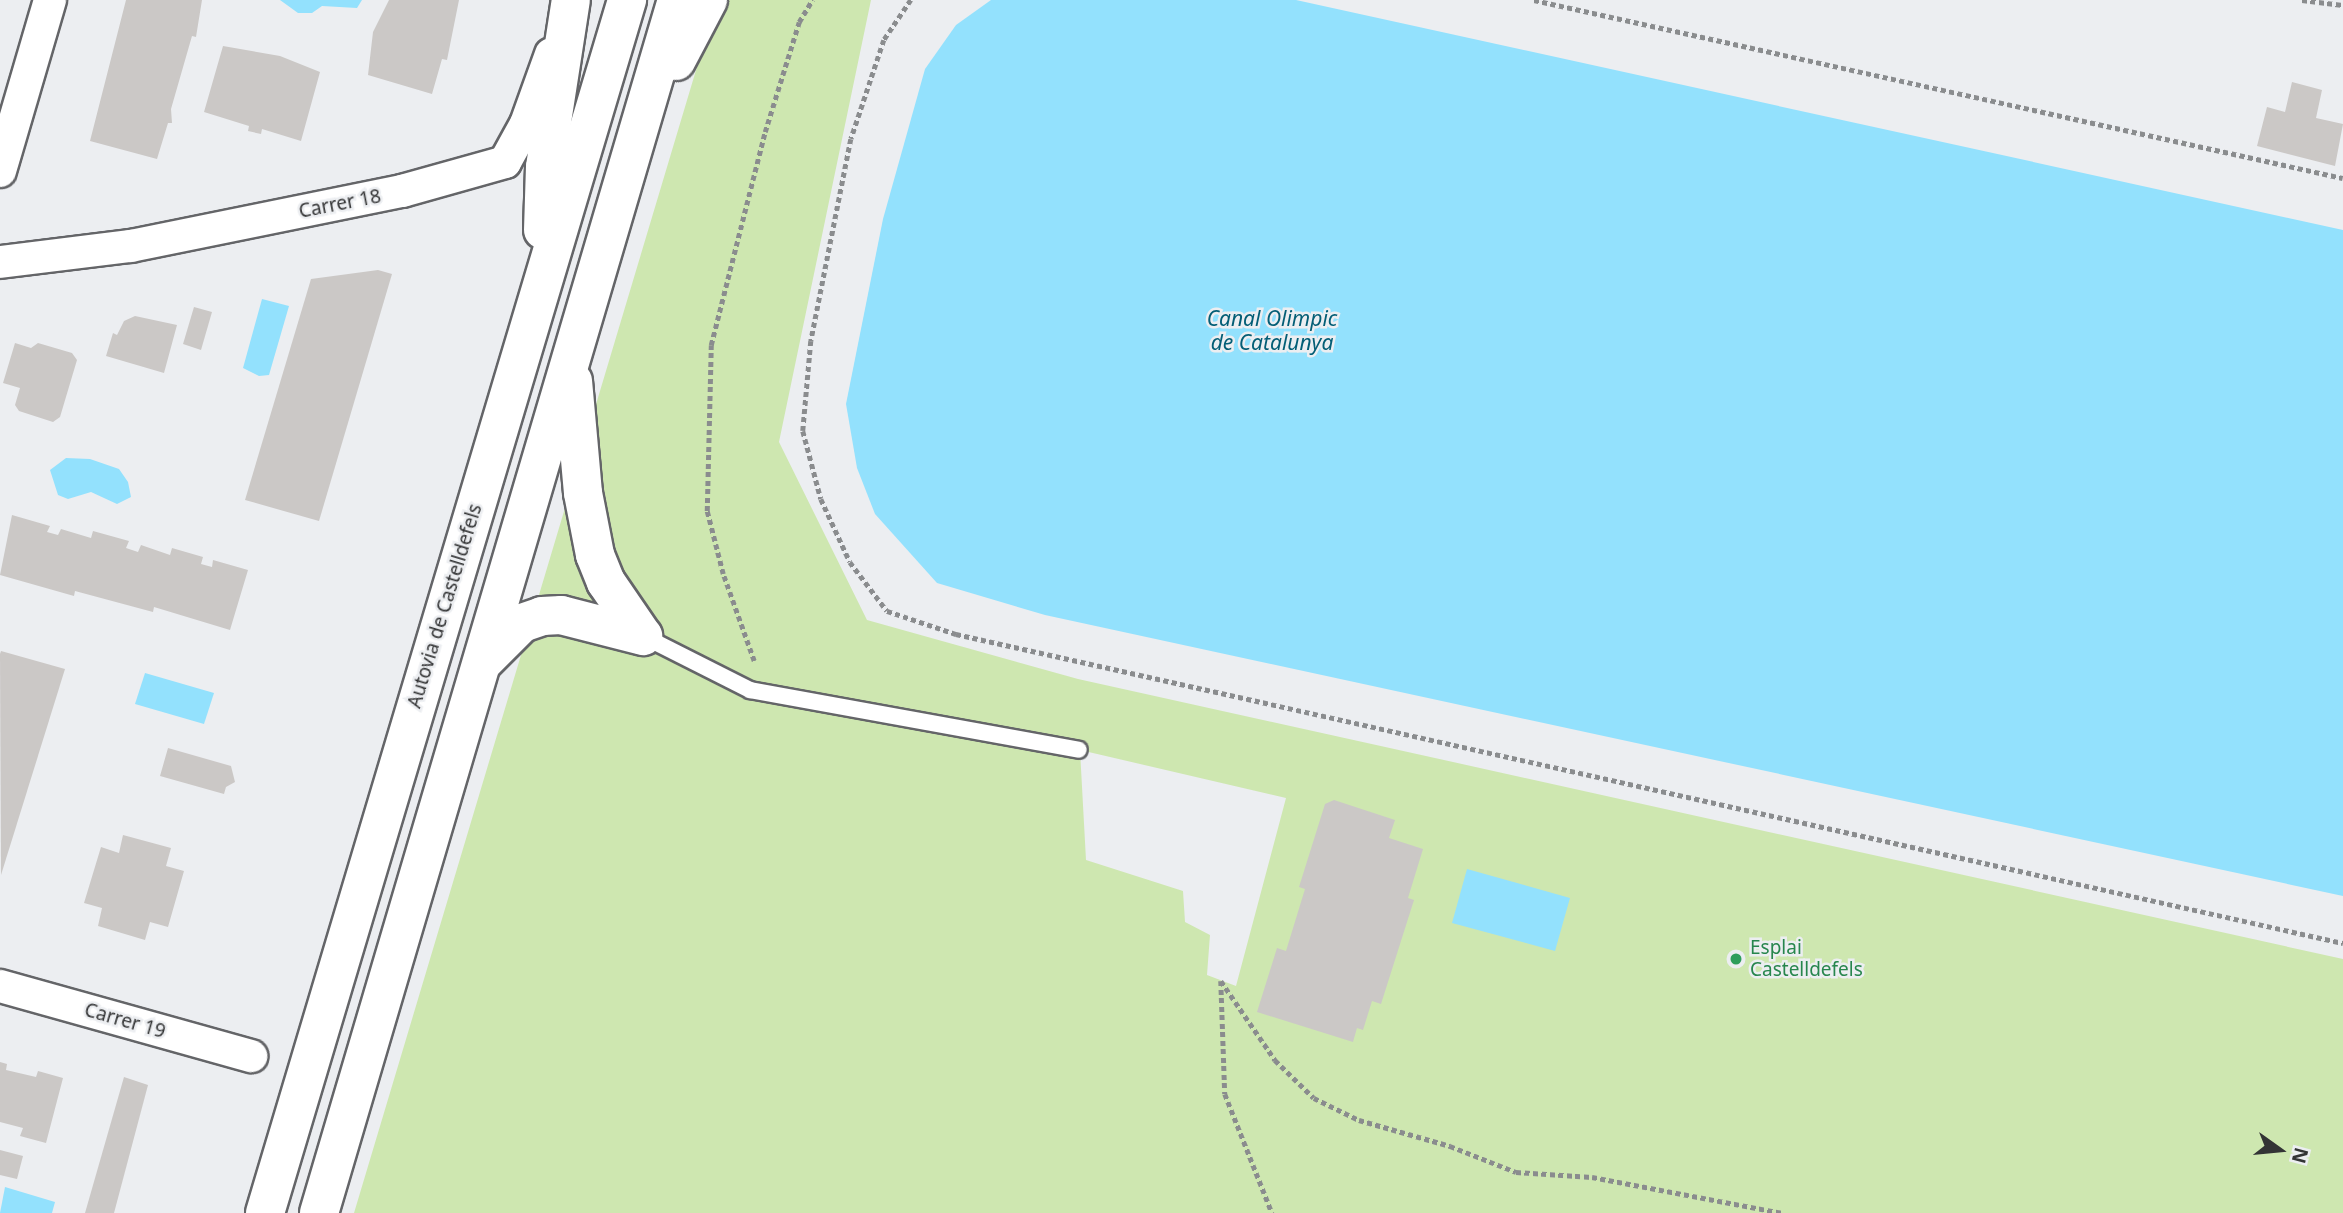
<!DOCTYPE html>
<style>
body{margin:0}
#map{position:relative;width:2343px;height:1213px;overflow:hidden;background:#eceef1;font-family:"Noto Sans",sans-serif}
div>[style]{position:absolute}
.green>*{inset:0;background:#cee7b0}
.water>*{inset:0;background:#93e1fd}
.building>*{inset:0;background:#cbc8c6}
.path>*{height:4.5px;margin-top:-2.25px;transform-origin:0;background:repeating-linear-gradient(90deg,#8a8c8e 0 5px,transparent 0 8.5px)}
.roads{filter:drop-shadow(2px 0 #646568) drop-shadow(-2px 0 #646568) drop-shadow(0 2px #646568) drop-shadow(0 -2px #646568)}
.lane>*{height:16px;margin:-8px;padding:0 8px;transform-origin:8px;border-radius:8px;background:#fff}
.street>*{height:32px;margin:-16px;padding:0 16px;transform-origin:16px;border-radius:16px;background:#fff}
.highway>*{height:38px;margin:-19px;padding:0 19px;transform-origin:19px;border-radius:19px;background:#fff}
.dots>*{width:19px;height:19px;translate:-50% -50%;box-sizing:border-box;border:4px solid #eceef1;border-radius:50%}
span{translate:-50% -50%;white-space:nowrap;text-align:center;line-height:1.15;-webkit-text-stroke:5px #eceef1;paint-order:stroke}
.street-label{font-size:19px;color:#333435}
.leisure-label{font-size:19px;color:#27864d}
.left{translate:0 -50%;text-align:left}
.water-label{font-size:21px;color:#035e76;font-style:italic}
.north{position:absolute;left:2245px;top:1115px;width:70px;height:70px;-webkit-text-stroke:5px #eceef1;paint-order:stroke;rotate:105deg;font-size:19px;font-weight:700;line-height:28px;text-align:center;color:#333435}
.north::after{content:'';display:block;margin:auto;width:24px;height:32px;background:#333435;clip-path:polygon(50% 0,100% 100%,50% 72%,0 100%)}
</style>
<div id="map">
<div class="green">
<i style="clip-path:polygon(evenodd,717px 0,871px 0,779px 442px,867px 620px,1078px 679px,2343px 959px,2343px 1213px,354px 1213px,717px 0,1080px 750px,1286px 798px,1236px 986px,1207px 975px,1210px 935px,1185px 922px,1183px 891px,1086px 860px,1080px 750px)"></i>
</div>
<div class="water">
<i style="clip-path:polygon(280px 0,362px 0,357px 8px,322px 6px,312px 13px,298px 13px)"></i>
<i style="clip-path:polygon(991px 0,1296px 0,2343px 230px,2343px 896px,1045px 615px,937px 583px,875px 514px,857px 468px,846px 404px,883px 219px,925px 69px,956px 25px)"></i>
<i style="clip-path:polygon(262px 299px,289px 306px,269px 375px,259px 376px,243px 368px)"></i>
<i style="clip-path:polygon(66px 458px,90px 459px,119px 469px,128px 482px,131px 497px,117px 504px,91px 492px,68px 499px,58px 495px,50px 470px)"></i>
<i style="clip-path:polygon(145px 673px,214px 693px,204px 724px,135px 704px)"></i>
<i style="clip-path:polygon(1467px 869px,1570px 898px,1555px 951px,1452px 923px)"></i>
<i style="clip-path:polygon(5px 1187px,55px 1202px,52px 1213px,0 1213px)"></i>
</div>
<div class="building">
<i style="clip-path:polygon(126px 0,202px 0,196px 37px,192px 36px,171px 109px,172px 123px,168px 123px,157px 159px,90px 141px)"></i>
<i style="clip-path:polygon(389px 0,459px 0,447px 60px,442px 59px,432px 94px,368px 75px,373px 32px)"></i>
<i style="clip-path:polygon(223px 46px,280px 56px,320px 72px,301px 141px,262px 129px,261px 134px,248px 131px,249px 126px,204px 112px)"></i>
<i style="clip-path:polygon(2292px 82px,2322px 90px,2316px 118px,2343px 124px,2335px 166px,2257px 146px,2267px 107px,2285px 112px)"></i>
<i style="clip-path:polygon(378px 270px,392px 274px,319px 521px,245px 500px,311px 279px)"></i>
<i style="clip-path:polygon(194px 307px,212px 312px,201px 350px,183px 344px)"></i>
<i style="clip-path:polygon(135px 316px,177px 325px,164px 373px,106px 356px,113px 333px,117px 335px,124px 321px)"></i>
<i style="clip-path:polygon(15px 343px,31px 348px,38px 343px,72px 353px,77px 360px,60px 417px,53px 422px,19px 411px,15px 405px,20px 388px,3px 383px)"></i>
<i style="clip-path:polygon(12px 515px,50px 526px,47px 532px,58px 535px,61px 529px,91px 538px,93px 531px,129px 541px,126px 548px,138px 552px,141px 545px,170px 555px,172px 548px,203px 557px,201px 564px,212px 567px,213px 560px,248px 570px,230px 630px,154px 607px,153px 612px,75px 591px,74px 596px,0 575px)"></i>
<i style="clip-path:polygon(1px 651px,65px 669px,1px 875px,0 654px)"></i>
<i style="clip-path:polygon(168px 748px,231px 766px,235px 782px,226px 787px,224px 794px,160px 776px)"></i>
<i style="clip-path:polygon(1334px 800px,1395px 820px,1389px 838px,1423px 849px,1408px 898px,1414px 900px,1381px 1004px,1372px 1001px,1363px 1030px,1357px 1028px,1353px 1042px,1257px 1012px,1277px 948px,1286px 951px,1305px 889px,1299px 887px,1325px 804px)"></i>
<i style="clip-path:polygon(123px 835px,171px 848px,166px 866px,184px 871px,168px 927px,150px 922px,145px 940px,98px 926px,102px 908px,84px 903px,101px 847px,119px 853px)"></i>
<i style="clip-path:polygon(0 1062px,7px 1064px,6px 1070px,36px 1077px,38px 1071px,63px 1078px,46px 1143px,20px 1136px,23px 1128px,0 1122px)"></i>
<i style="clip-path:polygon(124px 1077px,148px 1085px,114px 1213px,85px 1213px)"></i>
<i style="clip-path:polygon(0 1150px,23px 1156px,17px 1179px,0 1175px)"></i>
</div>
<div class="path">
<i style="left:911px;top:0;width:48px;rotate:124deg"></i>
<i style="left:884px;top:40px;width:104px;rotate:108.4deg"></i>
<i style="left:851px;top:139px;width:206px;rotate:101.2deg"></i>
<i style="left:811px;top:341px;width:90px;rotate:95.1deg"></i>
<i style="left:803px;top:431px;width:70px;rotate:75.2deg"></i>
<i style="left:821px;top:499px;width:69px;rotate:65.3deg"></i>
<i style="left:850px;top:562px;width:61px;rotate:52.9deg"></i>
<i style="left:887px;top:611px;width:73px;rotate:18.4deg"></i>
<i style="left:956px;top:634px;width:1421px;rotate:12.56deg"></i>
<i style="left:1534px;top:0;width:828px;rotate:12.41deg"></i>
<i style="left:2302px;top:0;width:41px;rotate:7deg"></i>
<i style="left:754px;top:661px;width:92px;rotate:-109.6deg"></i>
<i style="left:723px;top:574px;width:65px;rotate:-104.3deg"></i>
<i style="left:707px;top:511px;width:166px;rotate:-88.6deg"></i>
<i style="left:711px;top:345px;width:220px;rotate:-75.8deg"></i>
<i style="left:765px;top:132px;width:115px;rotate:-72.8deg"></i>
<i style="left:799px;top:22px;width:26px;rotate:-59deg"></i>
<i style="left:1221px;top:981px;width:96px;rotate:55.6deg"></i>
<i style="left:1275px;top:1060px;width:54px;rotate:44.3deg"></i>
<i style="left:1314px;top:1098px;width:50px;rotate:26.1deg"></i>
<i style="left:1359px;top:1120px;width:95px;rotate:15.9deg"></i>
<i style="left:1450px;top:1146px;width:71px;rotate:21.5deg"></i>
<i style="left:1516px;top:1172px;width:76px;rotate:3.8deg"></i>
<i style="left:1592px;top:1177px;width:194px;rotate:10.7deg"></i>
<i style="left:1221px;top:981px;width:113px;rotate:88deg"></i>
<i style="left:1225px;top:1094px;width:128px;rotate:68.4deg"></i>
</div>
<div class="roads">
<div class="lane">
<i style="left:643px;top:636px;width:120px;rotate:26.8deg"></i>
<i style="left:750px;top:690px;width:334px;rotate:10.3deg"></i>
</div>
<div class="street">
<i style="left:0;top:171px;width:178px;rotate:-73.7deg"></i>
<i style="left:0;top:262px;width:132px;rotate:-7deg"></i>
<i style="left:131px;top:246px;width:277px;rotate:-11.5deg"></i>
<i style="left:402px;top:191px;width:107px;rotate:-15.7deg"></i>
<i style="left:505px;top:162px;width:43px;rotate:-61.1deg"></i>
<i style="left:526px;top:124px;width:74px;rotate:-70.3deg"></i>
<i style="left:0;top:986px;width:261px;rotate:15.6deg"></i>
</div>
<div class="highway">
<i style="left:676px;top:61px;width:69px;rotate:-62.3deg"></i>
<i style="left:543px;top:230px;width:63px;rotate:-88.2deg"></i>
<i style="left:545px;top:167px;width:169px;rotate:-81.2deg"></i>
<i style="left:573px;top:381px;width:112px;rotate:84.9deg"></i>
<i style="left:583px;top:493px;width:63px;rotate:79deg"></i>
<i style="left:595px;top:555px;width:29px;rotate:68deg"></i>
<i style="left:606px;top:582px;width:65px;rotate:55.6deg"></i>
<i style="left:485px;top:660px;width:52px;rotate:-45deg"></i>
<i style="left:522px;top:623px;width:21px;rotate:-19deg"></i>
<i style="left:542px;top:616px;width:19px;rotate:-3deg"></i>
<i style="left:561px;top:615px;width:85px;rotate:14.4deg"></i>
<i style="left:265px;top:1213px;width:1266px;rotate:-73.38deg"></i>
<i style="left:319px;top:1213px;width:1265px;rotate:-73.56deg"></i>
</div>
</div>
<div class="dots">
<i style="left:1736px;top:959px;background:#2e9e5b"></i>
</div>
<div class="street-label">
<span style="left:340px;top:204px;rotate:-11deg">Carrer 18</span>
<span style="left:445px;top:606px;rotate:-73deg">Autovia de Castelldefels</span>
<span style="left:125px;top:1021px;rotate:16deg">Carrer 19</span>
</div>
<div class="leisure-label">
<span class="left" style="left:1750px;top:959px">Esplai<br>Castelldefels</span>
</div>
<div class="water-label">
<span style="left:1272px;top:330px">Canal Olimpic<br>de Catalunya</span>
</div>
<div class="north">N</div>
</div>
